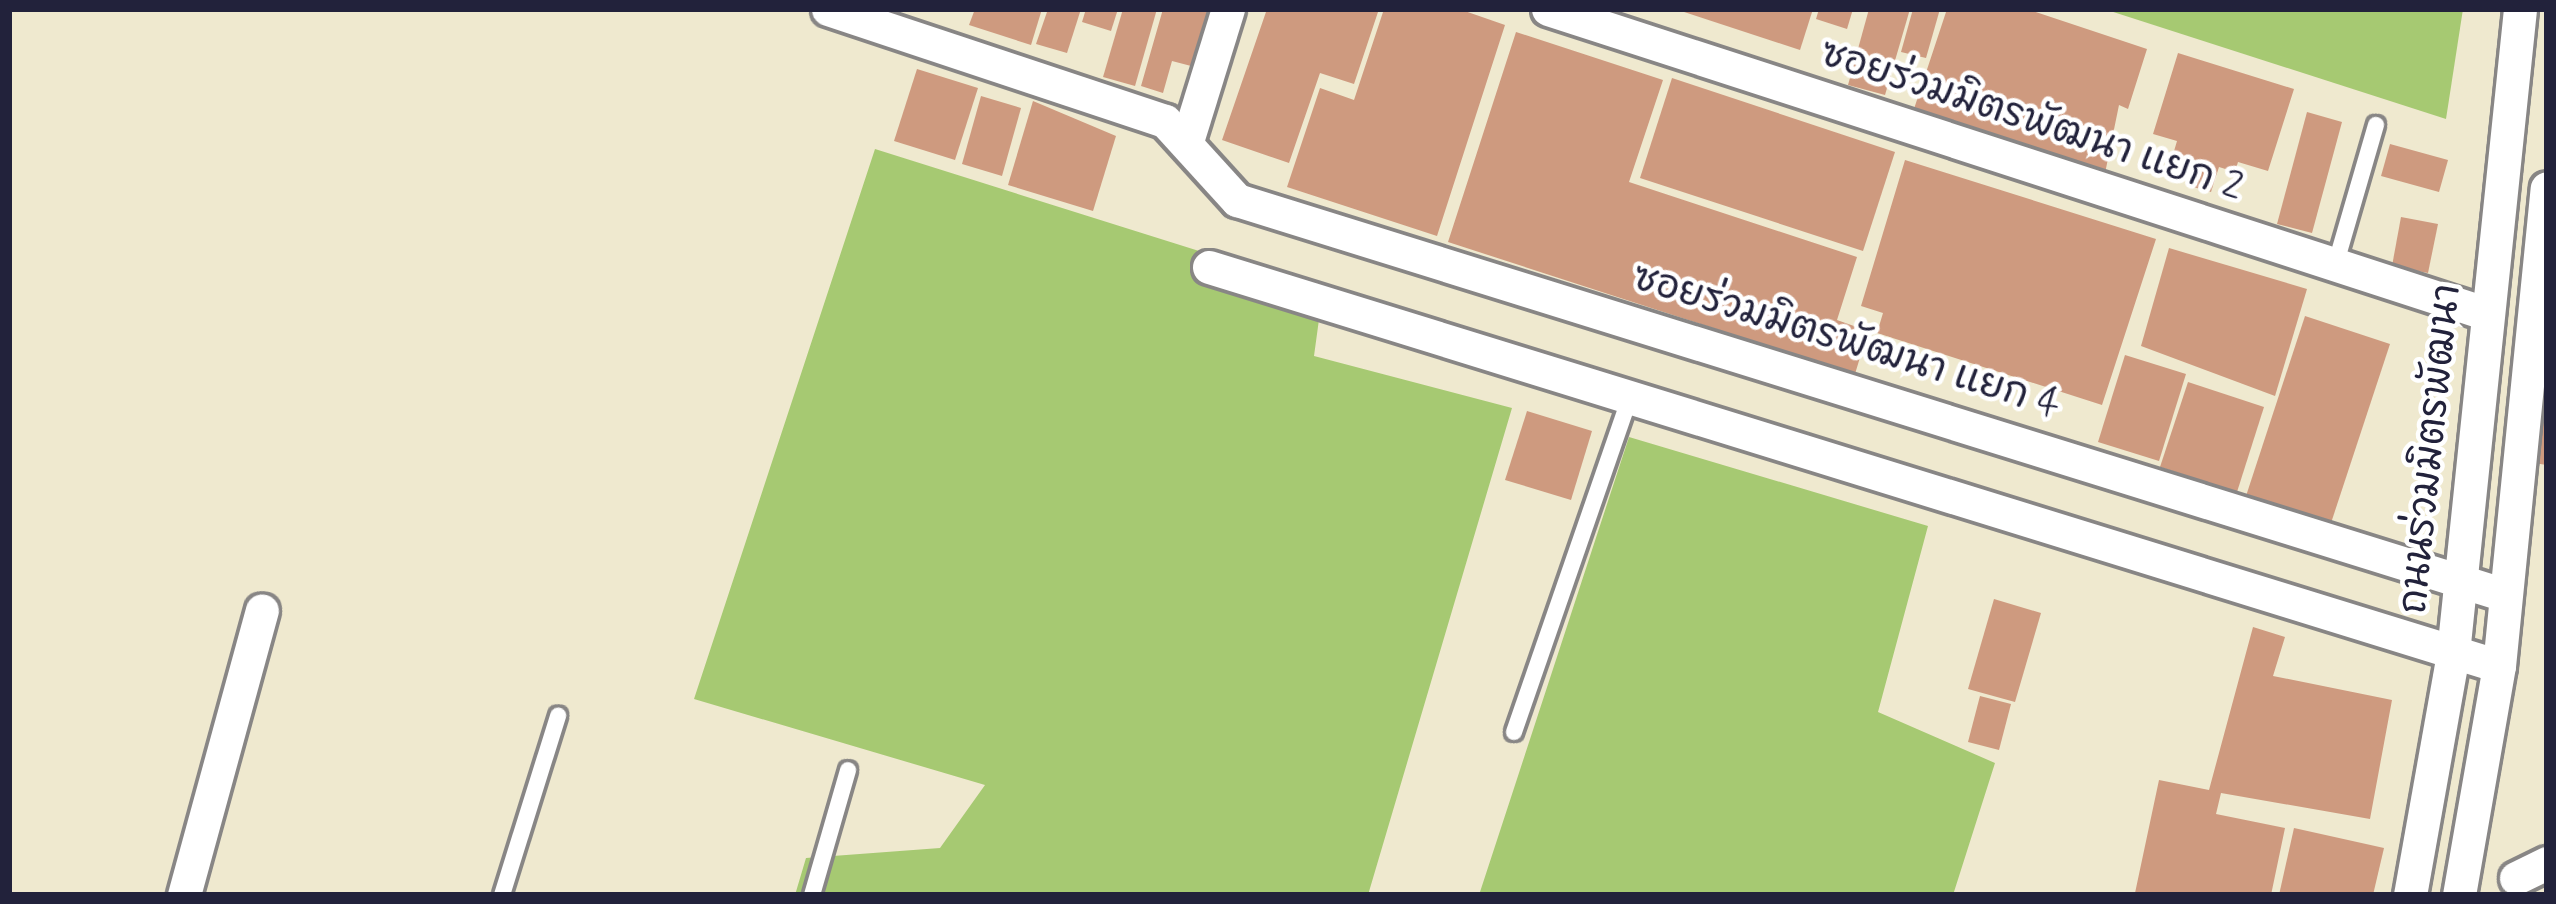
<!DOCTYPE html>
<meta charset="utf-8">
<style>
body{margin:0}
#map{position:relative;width:2556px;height:904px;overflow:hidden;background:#efe9cf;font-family:Mynerve,"Playpen Sans Thai",sans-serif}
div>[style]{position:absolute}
.green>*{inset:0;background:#a6c972}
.building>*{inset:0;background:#ce9a7f}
.roads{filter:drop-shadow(3px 0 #888685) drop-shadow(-3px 0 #888685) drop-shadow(0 3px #888685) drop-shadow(0 -3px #888685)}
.lane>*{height:16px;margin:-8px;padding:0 8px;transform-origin:8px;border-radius:8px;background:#fff}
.street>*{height:33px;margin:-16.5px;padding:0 16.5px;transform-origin:16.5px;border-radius:16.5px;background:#fff}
span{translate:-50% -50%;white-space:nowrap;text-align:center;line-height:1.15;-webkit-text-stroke:9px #fff;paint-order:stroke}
.street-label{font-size:39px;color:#22223b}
.frame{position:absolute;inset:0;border:12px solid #22223b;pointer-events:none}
</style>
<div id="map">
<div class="green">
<i style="clip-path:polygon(2104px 9px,2463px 9px,2446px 119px)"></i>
<i style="clip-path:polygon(875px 149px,1323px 290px,1314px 356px,1512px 408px,1368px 895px,795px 895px,806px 858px,940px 848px,985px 785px,694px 699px)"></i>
<i style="clip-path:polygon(1629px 437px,1928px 526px,1878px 712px,1995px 763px,1953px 895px,1479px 895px)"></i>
</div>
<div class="building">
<i style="clip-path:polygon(975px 9px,1042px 9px,1031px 45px,969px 25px)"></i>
<i style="clip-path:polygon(1048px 9px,1081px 9px,1067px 53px,1036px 44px)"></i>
<i style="clip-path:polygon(1086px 9px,1118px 9px,1111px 31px,1082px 22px)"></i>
<i style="clip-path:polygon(1123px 9px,1157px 9px,1135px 86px,1103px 77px)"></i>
<i style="clip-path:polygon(1163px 9px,1212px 9px,1195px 67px,1172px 61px,1163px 93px,1141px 86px)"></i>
<i style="clip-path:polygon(1267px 9px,1379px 9px,1354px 84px,1320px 73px,1289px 163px,1222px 140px)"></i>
<i style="clip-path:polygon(1384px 9px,1459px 9px,1505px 25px,1437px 236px,1287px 187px,1320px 88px,1354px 100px)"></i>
<i style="clip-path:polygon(1675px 9px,1813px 9px,1800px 50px)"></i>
<i style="clip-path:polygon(1819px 9px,1853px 9px,1847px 29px,1816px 19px)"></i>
<i style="clip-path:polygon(1869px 9px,1910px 9px,1885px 95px,1848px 85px)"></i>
<i style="clip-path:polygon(1913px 9px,1940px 9px,1926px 58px,1901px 52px)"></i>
<i style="clip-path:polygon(1947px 9px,2027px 9px,2147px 49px,2128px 109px,2119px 105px,2102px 188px,1909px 124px)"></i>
<i style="clip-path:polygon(1516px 32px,1663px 80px,1629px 182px,1857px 257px,1837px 320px,1868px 331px,1855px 374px,1448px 242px)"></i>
<i style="clip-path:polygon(2178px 53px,2294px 89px,2268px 171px,2238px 162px,2235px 172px,2219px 167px,2211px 192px,2186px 185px,2193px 164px,2172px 158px,2177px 141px,2153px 134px)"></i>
<i style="clip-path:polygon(917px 69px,978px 88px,955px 160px,894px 141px)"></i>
<i style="clip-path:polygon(1672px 78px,1895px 152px,1863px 251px,1640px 178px)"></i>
<i style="clip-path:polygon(981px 96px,1021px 108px,1002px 176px,962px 164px)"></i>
<i style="clip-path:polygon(1033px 101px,1116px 136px,1093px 211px,1008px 185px)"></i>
<i style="clip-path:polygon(2307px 112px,2342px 122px,2312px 233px,2277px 224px)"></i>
<i style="clip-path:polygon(2390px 144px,2448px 160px,2439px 192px,2381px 176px)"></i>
<i style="clip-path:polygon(1905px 160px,2156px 239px,2102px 405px,1877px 333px,1883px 313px,1861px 306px)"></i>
<i style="clip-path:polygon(2401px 217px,2438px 224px,2428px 273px,2392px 266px)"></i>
<i style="clip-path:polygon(2169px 248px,2307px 289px,2275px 396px,2141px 346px)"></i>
<i style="clip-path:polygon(2305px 316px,2390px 344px,2331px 523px,2246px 496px)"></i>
<i style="clip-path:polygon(2125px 355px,2186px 374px,2159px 461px,2098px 442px)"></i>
<i style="clip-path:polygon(2188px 382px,2264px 407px,2237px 492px,2160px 467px)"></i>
<i style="clip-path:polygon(2545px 403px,2547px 403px,2547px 465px,2534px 463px)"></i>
<i style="clip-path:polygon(1527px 411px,1592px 431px,1571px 500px,1505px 480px)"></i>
<i style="clip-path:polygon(1994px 599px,2041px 613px,2015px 702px,1968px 689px)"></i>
<i style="clip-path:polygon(2253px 627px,2285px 637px,2273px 676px,2392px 700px,2370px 819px,2221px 793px,2216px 814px,2285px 828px,2271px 895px,2135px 893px,2159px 780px,2209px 790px)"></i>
<i style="clip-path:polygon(1980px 696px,2011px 704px,1999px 750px,1968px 742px)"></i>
<i style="clip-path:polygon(2294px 828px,2384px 848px,2373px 895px,2279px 895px)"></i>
</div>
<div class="roads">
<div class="lane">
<i style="left:2335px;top:266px;width:147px;rotate:-73.8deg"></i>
<i style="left:1514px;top:732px;width:352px;rotate:-70.9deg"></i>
<i style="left:502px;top:895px;width:188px;rotate:-72.6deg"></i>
<i style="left:812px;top:895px;width:130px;rotate:-73.9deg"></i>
</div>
<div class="street">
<i style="left:828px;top:9px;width:355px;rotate:18.4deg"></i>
<i style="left:1165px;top:121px;width:107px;rotate:47.7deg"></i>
<i style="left:1237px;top:200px;width:1328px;rotate:17.3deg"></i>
<i style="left:1548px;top:9px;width:988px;rotate:17.98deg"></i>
<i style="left:1188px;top:138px;width:135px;rotate:-72.8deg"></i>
<i style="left:1209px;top:267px;width:1350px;rotate:17.19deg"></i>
<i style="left:2516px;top:878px;width:34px;rotate:-26deg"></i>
<i style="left:184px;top:895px;width:295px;rotate:-74.7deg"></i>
<i style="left:2410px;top:895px;width:246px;rotate:-79.9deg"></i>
<i style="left:2453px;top:653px;width:647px;rotate:-84.06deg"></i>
<i style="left:2459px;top:895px;width:232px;rotate:-80.1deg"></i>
<i style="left:2499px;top:666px;width:480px;rotate:-84.3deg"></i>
</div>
</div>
<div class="street-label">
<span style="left:2031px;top:122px;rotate:18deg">ซอยร่วมมิตรพัฒนา แยก 2</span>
<span style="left:1846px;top:343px;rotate:17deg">ซอยร่วมมิตรพัฒนา แยก 4</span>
<span style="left:2432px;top:449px;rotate:-84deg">ถนนร่วมมิตรพัฒนา</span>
</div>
<div class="frame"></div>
</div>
